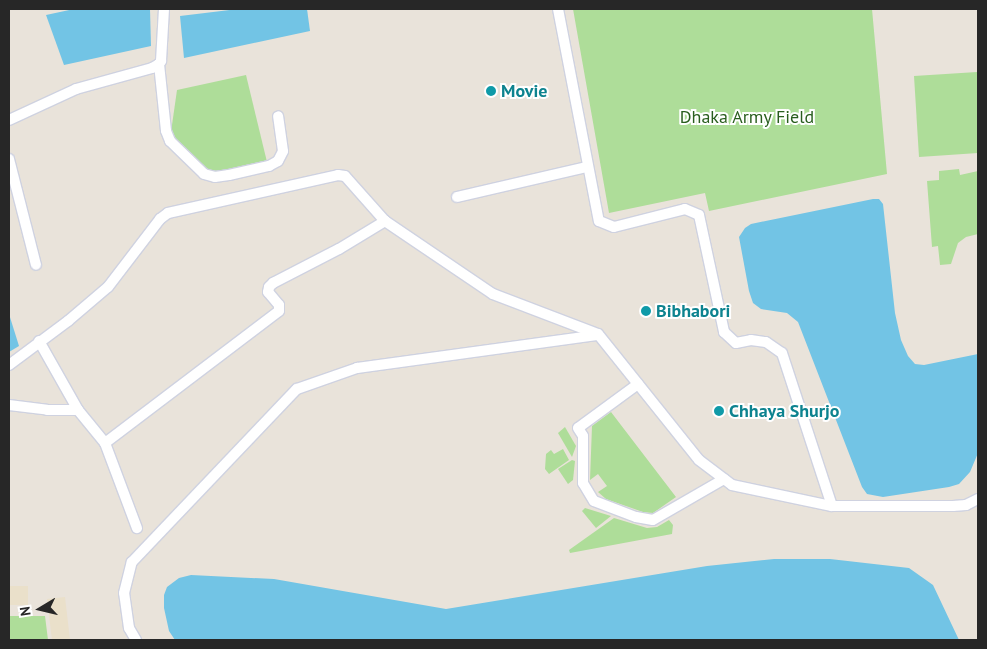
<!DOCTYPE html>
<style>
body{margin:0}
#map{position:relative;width:987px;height:649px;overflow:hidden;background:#e9e3da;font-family:"PT Sans",sans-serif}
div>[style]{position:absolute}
.education>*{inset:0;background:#eae0ca}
.green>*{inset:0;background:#aedd99}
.water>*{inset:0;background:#72c4e5}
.roads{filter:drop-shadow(1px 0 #cfd2e0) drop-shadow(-1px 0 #cfd2e0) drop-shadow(0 1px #cfd2e0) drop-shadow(0 -1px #cfd2e0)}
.minor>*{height:10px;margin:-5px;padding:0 5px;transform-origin:5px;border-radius:5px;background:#fff}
.dots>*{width:14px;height:14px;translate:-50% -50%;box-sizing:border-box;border:2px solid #fff;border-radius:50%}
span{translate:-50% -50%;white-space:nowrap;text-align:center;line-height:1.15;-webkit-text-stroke:4px #fff;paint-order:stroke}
.culture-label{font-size:18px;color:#0d838f;font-weight:700}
.left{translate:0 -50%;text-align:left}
.park-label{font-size:18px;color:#295e1e}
.frame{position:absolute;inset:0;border:10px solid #272727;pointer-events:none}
.north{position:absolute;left:15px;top:584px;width:50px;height:50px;-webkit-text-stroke:4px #fff;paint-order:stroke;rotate:261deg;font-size:14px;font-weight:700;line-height:20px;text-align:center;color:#272727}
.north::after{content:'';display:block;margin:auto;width:18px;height:22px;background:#272727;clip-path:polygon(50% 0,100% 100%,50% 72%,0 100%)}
</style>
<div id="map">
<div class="education">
<i style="clip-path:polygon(9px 586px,28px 586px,28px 605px,9px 605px)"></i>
<i style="clip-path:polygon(65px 597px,70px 640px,52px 640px,47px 599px)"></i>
</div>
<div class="green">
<i style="clip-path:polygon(573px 9px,872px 9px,887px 174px,709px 211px,705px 193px,609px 213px)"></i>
<i style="clip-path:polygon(977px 72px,978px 153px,919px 157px,914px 76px)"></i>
<i style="clip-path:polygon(246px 75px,267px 162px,215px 176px,170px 139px,177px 90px)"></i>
<i style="clip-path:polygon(959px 169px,960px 175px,978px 171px,978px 234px,966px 237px,958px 243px,951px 264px,940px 265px,938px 246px,932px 247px,927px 181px,939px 180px,939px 171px)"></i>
<i style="clip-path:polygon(611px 412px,676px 497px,653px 513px,643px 512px,606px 499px,598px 492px,607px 486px,598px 474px,590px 480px,592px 426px)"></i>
<i style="clip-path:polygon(565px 427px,576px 446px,572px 457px,558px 433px)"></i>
<i style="clip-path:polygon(563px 449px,569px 460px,549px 474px,545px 469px,546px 454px,551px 450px,554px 454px)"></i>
<i style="clip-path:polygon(572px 460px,575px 461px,573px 480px,568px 484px,558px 469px)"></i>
<i style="clip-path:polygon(585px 508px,611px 516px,596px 528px,582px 511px)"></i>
<i style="clip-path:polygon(614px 518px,647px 528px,657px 527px,669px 520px,673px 525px,672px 534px,570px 553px,569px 550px)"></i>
<i style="clip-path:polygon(9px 616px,45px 616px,48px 640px,9px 640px)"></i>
</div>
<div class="water">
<i style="clip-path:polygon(74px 9px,150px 9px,151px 46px,64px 65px,46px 15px)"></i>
<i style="clip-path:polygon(238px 9px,307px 9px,310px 31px,184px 58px,180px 16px)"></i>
<i style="clip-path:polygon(873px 199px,879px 199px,883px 204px,895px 313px,901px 340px,908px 356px,915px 364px,924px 365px,978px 354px,978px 453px,970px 472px,959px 484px,949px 487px,883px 497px,867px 494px,862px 487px,798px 322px,787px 313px,761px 309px,753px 303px,749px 291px,739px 237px,745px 228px,751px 224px)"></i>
<i style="clip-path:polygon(9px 314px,19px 346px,9px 352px)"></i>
<i style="clip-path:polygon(774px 559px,830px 559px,909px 568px,933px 585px,959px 640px,175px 640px,169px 631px,164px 608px,164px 595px,167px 587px,179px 578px,191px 575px,274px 579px,446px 609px,707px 566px)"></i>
</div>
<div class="roads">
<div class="minor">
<i style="left:558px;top:9px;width:216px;rotate:79.1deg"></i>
<i style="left:599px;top:221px;width:16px;rotate:22deg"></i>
<i style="left:614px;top:227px;width:73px;rotate:-14.2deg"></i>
<i style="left:685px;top:209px;width:15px;rotate:23deg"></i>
<i style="left:699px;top:215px;width:120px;rotate:77.9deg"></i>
<i style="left:724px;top:332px;width:16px;rotate:43deg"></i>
<i style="left:736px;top:343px;width:15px;rotate:-11deg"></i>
<i style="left:751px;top:340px;width:15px;rotate:8deg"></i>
<i style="left:766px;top:342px;width:19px;rotate:35deg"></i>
<i style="left:782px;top:353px;width:161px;rotate:71.9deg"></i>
<i style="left:159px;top:64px;width:67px;rotate:84deg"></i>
<i style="left:166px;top:131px;width:11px;rotate:68deg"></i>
<i style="left:170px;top:141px;width:47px;rotate:44.1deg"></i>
<i style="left:204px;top:174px;width:11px;rotate:15deg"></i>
<i style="left:215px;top:177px;width:14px;rotate:-8deg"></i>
<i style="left:229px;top:175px;width:41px;rotate:-12.7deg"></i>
<i style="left:269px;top:166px;width:10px;rotate:-29deg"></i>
<i style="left:278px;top:161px;width:11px;rotate:-63deg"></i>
<i style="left:283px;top:151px;width:35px;rotate:-98deg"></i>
<i style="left:9px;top:120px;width:74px;rotate:-24.8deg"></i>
<i style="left:76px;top:89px;width:79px;rotate:-15.4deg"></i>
<i style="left:152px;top:68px;width:8px;rotate:-30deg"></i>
<i style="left:159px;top:64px;width:4px;rotate:-56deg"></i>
<i style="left:161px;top:61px;width:52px;rotate:-86.7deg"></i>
<i style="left:9px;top:159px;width:109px;rotate:75.7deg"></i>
<i style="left:457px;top:197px;width:133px;rotate:-13deg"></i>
<i style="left:39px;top:341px;width:79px;rotate:60.5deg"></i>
<i style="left:78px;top:410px;width:43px;rotate:50.7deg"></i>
<i style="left:105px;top:443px;width:91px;rotate:69.4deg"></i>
<i style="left:9px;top:365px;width:74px;rotate:-36.7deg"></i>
<i style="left:68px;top:321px;width:52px;rotate:-40.4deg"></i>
<i style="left:108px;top:287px;width:86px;rotate:-52.6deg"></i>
<i style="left:160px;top:219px;width:10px;rotate:-37deg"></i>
<i style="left:168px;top:213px;width:174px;rotate:-12.6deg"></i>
<i style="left:338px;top:175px;width:7px;rotate:8deg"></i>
<i style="left:345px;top:176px;width:60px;rotate:48.4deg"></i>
<i style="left:385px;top:221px;width:130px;rotate:34.1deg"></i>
<i style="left:493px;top:294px;width:112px;rotate:20.9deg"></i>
<i style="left:598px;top:334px;width:161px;rotate:51.3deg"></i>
<i style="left:699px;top:460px;width:41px;rotate:37.1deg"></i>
<i style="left:732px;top:485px;width:102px;rotate:11.9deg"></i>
<i style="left:832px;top:506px;width:121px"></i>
<i style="left:953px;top:506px;width:13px;rotate:-4deg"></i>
<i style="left:966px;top:505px;width:13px;rotate:-27deg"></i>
<i style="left:638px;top:384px;width:74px;rotate:143.7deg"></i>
<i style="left:578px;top:428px;width:9px;rotate:58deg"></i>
<i style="left:583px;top:436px;width:47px;rotate:90deg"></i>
<i style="left:583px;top:483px;width:21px;rotate:59deg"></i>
<i style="left:594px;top:501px;width:45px;rotate:20.9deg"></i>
<i style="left:636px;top:517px;width:17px;rotate:10deg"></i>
<i style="left:653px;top:520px;width:82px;rotate:-30deg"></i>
<i style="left:9px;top:405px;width:38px;rotate:7deg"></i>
<i style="left:47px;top:410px;width:31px"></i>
<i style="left:105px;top:443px;width:218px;rotate:-37.2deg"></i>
<i style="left:279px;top:311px;width:6px;rotate:-90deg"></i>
<i style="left:279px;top:305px;width:17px;rotate:-130deg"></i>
<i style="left:268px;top:292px;width:5px;rotate:-79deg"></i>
<i style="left:269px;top:287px;width:6px;rotate:-45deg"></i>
<i style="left:273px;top:283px;width:74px;rotate:-27.3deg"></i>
<i style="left:339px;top:249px;width:54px;rotate:-31.3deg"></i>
<i style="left:136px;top:640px;width:14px;rotate:-120deg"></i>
<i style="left:129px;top:628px;width:35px;rotate:-98deg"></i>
<i style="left:124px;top:593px;width:32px;rotate:-76deg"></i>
<i style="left:132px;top:562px;width:239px;rotate:-46.4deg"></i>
<i style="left:297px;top:389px;width:64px;rotate:-19.3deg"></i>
<i style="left:357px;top:368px;width:242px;rotate:-7.8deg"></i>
</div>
</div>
<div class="dots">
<i style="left:491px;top:91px;background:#0f9aa8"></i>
<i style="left:646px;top:311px;background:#0f9aa8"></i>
<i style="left:719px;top:411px;background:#0f9aa8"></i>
</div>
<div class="culture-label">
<span class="left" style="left:501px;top:91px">Movie</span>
<span class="left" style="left:656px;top:311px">Bibhabori</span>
<span class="left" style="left:729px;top:411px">Chhaya Shurjo</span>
</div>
<div class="park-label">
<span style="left:747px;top:117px">Dhaka Army Field</span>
</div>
<div class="frame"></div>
<div class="north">N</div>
</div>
